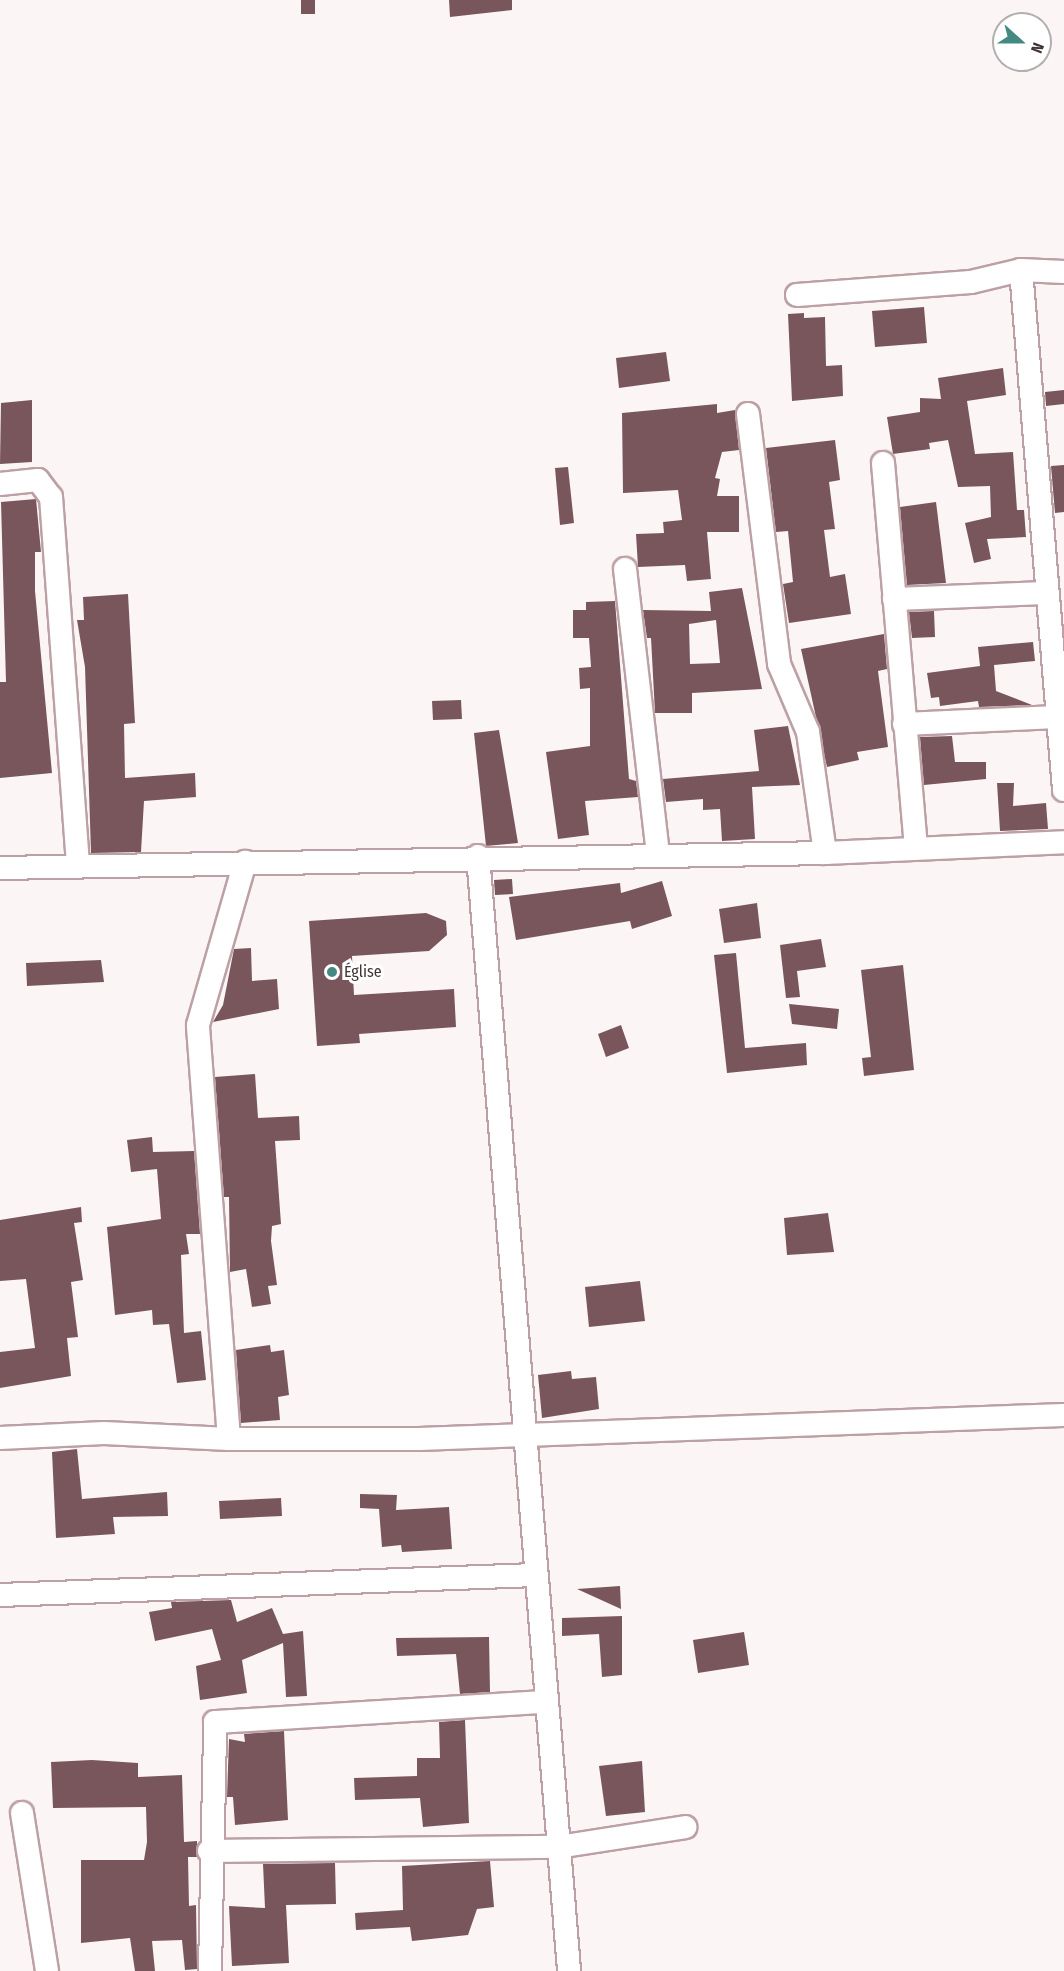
<!DOCTYPE html>
<meta charset="utf-8">
<style>
body{margin:0}
#map{position:relative;width:1064px;height:1971px;overflow:hidden;background:#fbf5f6;font-family:"Fira Sans Condensed",sans-serif}
div>[style]{position:absolute}
.building>*{inset:0;background:#79565c}
.roads{filter:drop-shadow(2px 0 #bca0a5) drop-shadow(-2px 0 #bca0a5) drop-shadow(0 2px #bca0a5) drop-shadow(0 -2px #bca0a5)}
.minor>*{height:22px;margin:-11px;padding:0 11px;transform-origin:11px;border-radius:11px;background:#fff}
.dots>*{width:16px;height:16px;translate:-50% -50%;box-sizing:border-box;border:3px solid #fff;border-radius:50%}
span{translate:-50% -50%;white-space:nowrap;text-align:center;line-height:1.15;-webkit-text-stroke:6px #fff;paint-order:stroke}
.poi-label{font-size:16px;color:#403436}
.left{translate:0 -50%;text-align:left}
.north{position:absolute;left:992px;top:12px;width:60px;height:60px;box-sizing:border-box;background:#fff;border:2px solid #b3aeaf;border-radius:50%;rotate:111deg;font-size:16px;font-weight:700;line-height:24px;text-align:center;color:#403436}
.north::after{content:'';display:block;margin:auto;width:21px;height:27px;background:#448a83;clip-path:polygon(50% 0,100% 100%,50% 72%,0 100%)}
</style>
<div id="map">
<div class="building">
<i style="clip-path:polygon(301px 0,315px 0,315px 14px,301px 14px)"></i>
<i style="clip-path:polygon(449px 0,512px 0,512px 10px,450px 17px)"></i>
<i style="clip-path:polygon(924px 307px,927px 343px,875px 347px,872px 311px)"></i>
<i style="clip-path:polygon(804px 313px,804px 318px,825px 317px,826px 366px,842px 365px,843px 396px,792px 401px,788px 314px)"></i>
<i style="clip-path:polygon(666px 352px,670px 381px,619px 388px,616px 358px)"></i>
<i style="clip-path:polygon(1003px 368px,1006px 395px,967px 401px,975px 454px,1013px 452px,1017px 510px,1024px 510px,1026px 537px,987px 539px,991px 559px,974px 563px,965px 523px,991px 517px,990px 486px,958px 487px,948px 440px,929px 443px,930px 449px,893px 454px,887px 417px,920px 412px,920px 398px,941px 399px,938px 378px)"></i>
<i style="clip-path:polygon(1064px 390px,1064px 404px,1046px 406px,1045px 392px)"></i>
<i style="clip-path:polygon(32px 400px,32px 462px,0 464px,1px 403px)"></i>
<i style="clip-path:polygon(717px 404px,717px 413px,735px 410px,739px 450px,722px 452px,715px 478px,720px 479px,717px 496px,739px 496px,739px 532px,707px 532px,711px 579px,687px 581px,685px 565px,638px 567px,636px 534px,664px 533px,663px 522px,682px 520px,678px 490px,623px 493px,622px 413px)"></i>
<i style="clip-path:polygon(835px 440px,840px 480px,829px 482px,835px 529px,824px 530px,830px 577px,845px 574px,851px 614px,789px 623px,783px 584px,793px 582px,788px 531px,776px 532px,766px 448px)"></i>
<i style="clip-path:polygon(1064px 465px,1064px 512px,1055px 513px,1051px 466px)"></i>
<i style="clip-path:polygon(568px 467px,574px 523px,560px 525px,555px 468px)"></i>
<i style="clip-path:polygon(36px 499px,41px 552px,35px 552px,35px 591px,52px 773px,0 778px,0 682px,6px 682px,1px 502px)"></i>
<i style="clip-path:polygon(936px 502px,946px 583px,907px 585px,900px 507px)"></i>
<i style="clip-path:polygon(evenodd,742px 588px,762px 689px,692px 693px,692px 713px,655px 713px,651px 638px,647px 638px,643px 610px,711px 611px,709px 592px,742px 588px,716px 620px,720px 663px,690px 664px,689px 624px,716px 620px)"></i>
<i style="clip-path:polygon(128px 594px,135px 723px,124px 724px,125px 778px,195px 773px,196px 797px,144px 801px,141px 852px,91px 853px,85px 667px,77px 620px,84px 620px,83px 597px)"></i>
<i style="clip-path:polygon(615px 601px,629px 779px,636px 781px,638px 797px,585px 801px,589px 835px,558px 839px,546px 752px,590px 746px,590px 688px,580px 689px,579px 668px,591px 667px,589px 638px,573px 638px,573px 610px,586px 610px,586px 602px)"></i>
<i style="clip-path:polygon(934px 611px,935px 637px,912px 638px,909px 612px)"></i>
<i style="clip-path:polygon(884px 634px,887px 669px,878px 671px,888px 747px,857px 752px,859px 760px,827px 767px,801px 649px)"></i>
<i style="clip-path:polygon(1033px 642px,1035px 661px,994px 665px,996px 691px,1032px 705px,979px 707px,978px 701px,940px 706px,939px 697px,931px 698px,927px 673px,980px 666px,978px 647px)"></i>
<i style="clip-path:polygon(461px 700px,462px 719px,433px 720px,432px 701px)"></i>
<i style="clip-path:polygon(788px 726px,800px 785px,752px 787px,755px 839px,722px 841px,720px 809px,703px 810px,703px 799px,666px 802px,663px 779px,759px 771px,754px 730px)"></i>
<i style="clip-path:polygon(499px 730px,518px 843px,486px 846px,474px 733px)"></i>
<i style="clip-path:polygon(952px 736px,955px 762px,986px 762px,986px 779px,924px 785px,920px 737px)"></i>
<i style="clip-path:polygon(997px 783px,1014px 783px,1013px 806px,1046px 803px,1048px 829px,1000px 831px)"></i>
<i style="clip-path:polygon(512px 879px,513px 894px,495px 895px,494px 880px)"></i>
<i style="clip-path:polygon(662px 881px,672px 916px,632px 929px,630px 921px,516px 940px,509px 897px,620px 883px,621px 893px)"></i>
<i style="clip-path:polygon(757px 903px,761px 938px,724px 943px,719px 909px)"></i>
<i style="clip-path:polygon(426px 913px,446px 921px,447px 935px,429px 951px,352px 956px,354px 995px,454px 989px,456px 1027px,359px 1034px,360px 1043px,317px 1046px,309px 921px)"></i>
<i style="clip-path:polygon(821px 939px,826px 967px,797px 971px,800px 997px,786px 998px,780px 945px)"></i>
<i style="clip-path:polygon(251px 948px,252px 981px,277px 979px,279px 1009px,213px 1022px,223px 1005px,234px 949px)"></i>
<i style="clip-path:polygon(736px 953px,745px 1048px,806px 1043px,807px 1065px,727px 1073px,714px 955px)"></i>
<i style="clip-path:polygon(101px 960px,104px 982px,27px 986px,26px 963px)"></i>
<i style="clip-path:polygon(903px 965px,914px 1070px,864px 1076px,862px 1058px,871px 1057px,861px 970px)"></i>
<i style="clip-path:polygon(789px 1004px,839px 1009px,837px 1029px,792px 1024px)"></i>
<i style="clip-path:polygon(621px 1025px,629px 1048px,606px 1057px,598px 1034px)"></i>
<i style="clip-path:polygon(255px 1074px,258px 1118px,299px 1116px,300px 1140px,275px 1141px,281px 1224px,272px 1226px,271px 1241px,277px 1285px,268px 1286px,271px 1304px,252px 1307px,246px 1269px,230px 1272px,229px 1197px,224px 1197px,215px 1077px)"></i>
<i style="clip-path:polygon(152px 1137px,153px 1152px,194px 1151px,200px 1234px,186px 1234px,189px 1254px,181px 1255px,184px 1333px,201px 1331px,206px 1380px,177px 1383px,169px 1324px,153px 1325px,152px 1310px,115px 1315px,107px 1227px,161px 1219px,157px 1169px,131px 1172px,127px 1140px)"></i>
<i style="clip-path:polygon(81px 1207px,82px 1222px,74px 1223px,83px 1280px,71px 1282px,78px 1337px,67px 1338px,71px 1376px,0 1388px,0 1352px,35px 1348px,26px 1279px,0 1281px,0 1220px)"></i>
<i style="clip-path:polygon(828px 1213px,834px 1252px,787px 1255px,784px 1218px)"></i>
<i style="clip-path:polygon(640px 1281px,645px 1321px,589px 1327px,585px 1287px)"></i>
<i style="clip-path:polygon(270px 1345px,271px 1352px,284px 1350px,289px 1395px,278px 1397px,280px 1420px,241px 1423px,236px 1350px)"></i>
<i style="clip-path:polygon(571px 1371px,572px 1379px,596px 1377px,599px 1409px,542px 1418px,538px 1375px)"></i>
<i style="clip-path:polygon(77px 1449px,82px 1499px,167px 1492px,168px 1516px,113px 1517px,115px 1534px,56px 1538px,52px 1452px)"></i>
<i style="clip-path:polygon(360px 1494px,397px 1495px,396px 1510px,449px 1507px,452px 1549px,402px 1552px,401px 1545px,382px 1547px,379px 1509px,360px 1508px)"></i>
<i style="clip-path:polygon(281px 1498px,282px 1516px,220px 1519px,219px 1501px)"></i>
<i style="clip-path:polygon(620px 1586px,621px 1609px,577px 1589px)"></i>
<i style="clip-path:polygon(231px 1600px,237px 1622px,272px 1608px,283px 1634px,303px 1631px,307px 1696px,286px 1697px,283px 1643px,242px 1660px,247px 1693px,200px 1700px,196px 1666px,221px 1660px,212px 1629px,155px 1641px,149px 1612px,172px 1608px,171px 1602px)"></i>
<i style="clip-path:polygon(622px 1616px,622px 1675px,602px 1677px,599px 1634px,562px 1636px,562px 1618px)"></i>
<i style="clip-path:polygon(744px 1632px,749px 1665px,698px 1673px,693px 1640px)"></i>
<i style="clip-path:polygon(489px 1637px,490px 1692px,460px 1694px,456px 1654px,397px 1656px,396px 1638px)"></i>
<i style="clip-path:polygon(465px 1720px,469px 1823px,423px 1827px,420px 1798px,355px 1800px,354px 1778px,417px 1776px,417px 1758px,440px 1758px,439px 1722px)"></i>
<i style="clip-path:polygon(284px 1731px,288px 1820px,235px 1825px,233px 1797px,227px 1797px,229px 1739px,245px 1742px,244px 1734px)"></i>
<i style="clip-path:polygon(92px 1760px,138px 1763px,138px 1777px,182px 1775px,184px 1842px,197px 1841px,197px 1857px,188px 1857px,189px 1906px,196px 1905px,197px 1969px,185px 1970px,182px 1940px,152px 1941px,155px 1971px,135px 1971px,130px 1938px,81px 1943px,81px 1860px,144px 1860px,147px 1842px,146px 1807px,53px 1808px,51px 1762px)"></i>
<i style="clip-path:polygon(642px 1761px,645px 1812px,606px 1816px,599px 1766px)"></i>
<i style="clip-path:polygon(490px 1861px,494px 1907px,477px 1909px,468px 1935px,412px 1941px,410px 1927px,356px 1930px,355px 1913px,403px 1910px,402px 1866px)"></i>
<i style="clip-path:polygon(335px 1863px,336px 1904px,286px 1905px,289px 1963px,232px 1966px,229px 1906px,265px 1908px,263px 1864px)"></i>
</div>
<div class="roads">
<div class="minor">
<i style="left:1021px;top:270px;width:522px;rotate:85.27deg"></i>
<i style="left:797px;top:295px;width:174px;rotate:-4.3deg"></i>
<i style="left:971px;top:282px;width:51px;rotate:-13.5deg"></i>
<i style="left:1021px;top:270px;width:43px;rotate:2.7deg"></i>
<i style="left:748px;top:414px;width:252px;rotate:82.9deg"></i>
<i style="left:779px;top:664px;width:74px;rotate:66.9deg"></i>
<i style="left:808px;top:732px;width:122px;rotate:82deg"></i>
<i style="left:883px;top:463px;width:386px;rotate:85.1deg"></i>
<i style="left:0;top:484px;width:38px;rotate:-6deg"></i>
<i style="left:38px;top:480px;width:21px;rotate:53deg"></i>
<i style="left:51px;top:497px;width:369px;rotate:85.8deg"></i>
<i style="left:625px;top:569px;width:287px;rotate:83.4deg"></i>
<i style="left:894px;top:599px;width:152px;rotate:-2.3deg"></i>
<i style="left:904px;top:724px;width:153px;rotate:-2.6deg"></i>
<i style="left:478px;top:856px;width:1119px;rotate:85.33deg"></i>
<i style="left:0;top:868px;width:825px;rotate:-1.04deg"></i>
<i style="left:825px;top:853px;width:239px;rotate:-2.6deg"></i>
<i style="left:0;top:1438px;width:104px;rotate:-2.8deg"></i>
<i style="left:104px;top:1433px;width:125px;rotate:2.7deg"></i>
<i style="left:229px;top:1439px;width:190px"></i>
<i style="left:419px;top:1439px;width:645px;rotate:-2.13deg"></i>
<i style="left:229px;top:1439px;width:415px;rotate:-94.3deg"></i>
<i style="left:198px;top:1025px;width:170px;rotate:-73.9deg"></i>
<i style="left:0;top:1595px;width:535px;rotate:-2.14deg"></i>
<i style="left:22px;top:1813px;width:160px;rotate:81deg"></i>
<i style="left:209px;top:1851px;width:349px;rotate:-0.7deg"></i>
<i style="left:558px;top:1847px;width:129px;rotate:-8.9deg"></i>
<i style="left:210px;top:1971px;width:249px;rotate:-88.8deg"></i>
<i style="left:215px;top:1722px;width:331px;rotate:-3.5deg"></i>
</div>
</div>
<div class="dots">
<i style="left:332px;top:972px;background:#448a83"></i>
</div>
<div class="poi-label">
<span class="left" style="left:344px;top:972px">Église</span>
</div>
<div class="north">N</div>
</div>
